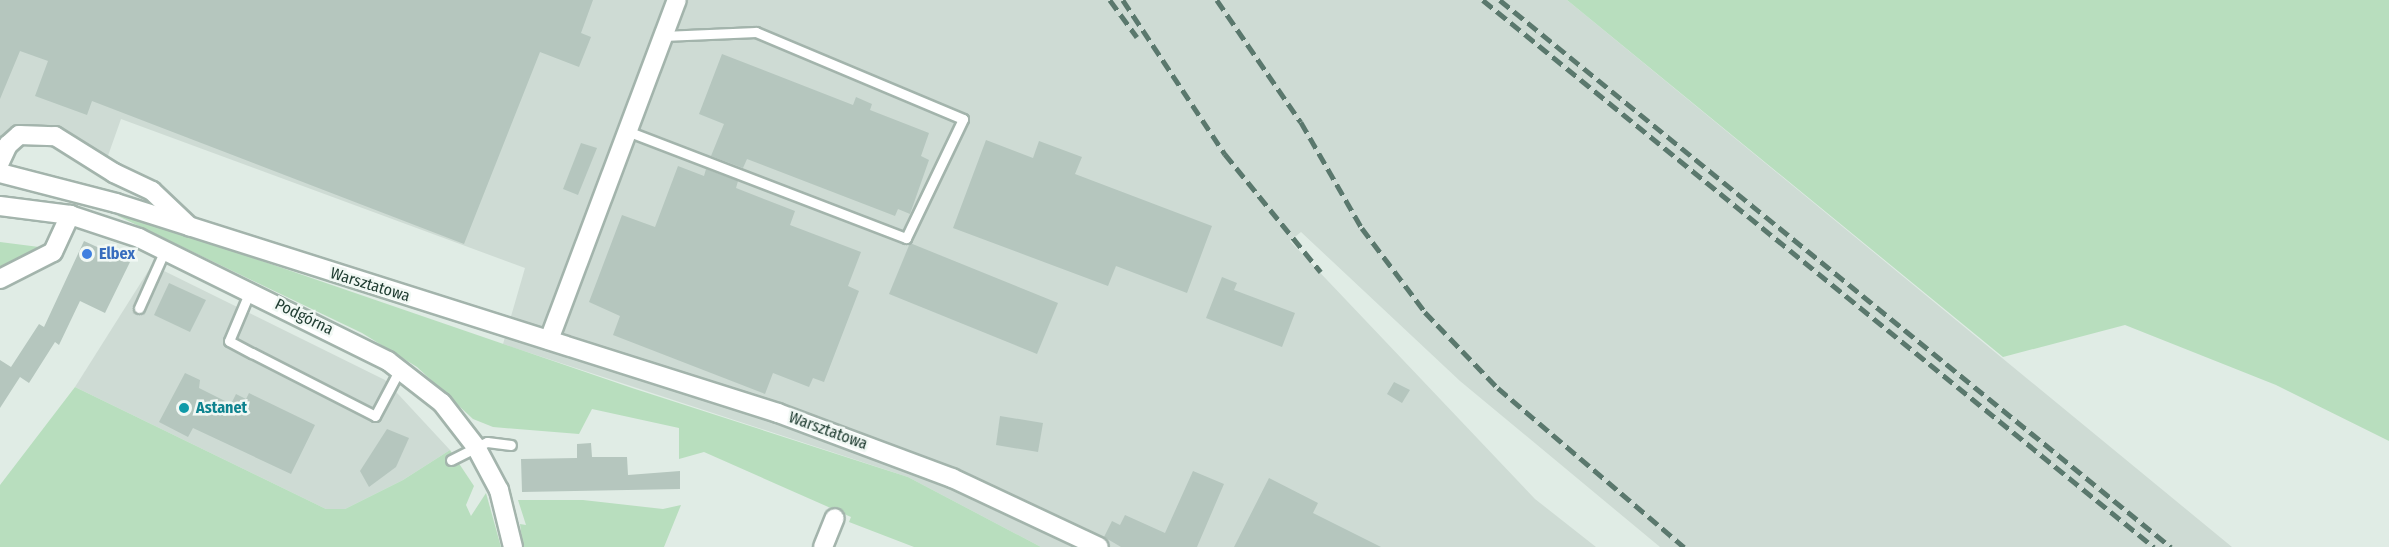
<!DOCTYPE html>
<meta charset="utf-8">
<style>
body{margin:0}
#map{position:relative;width:2389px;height:547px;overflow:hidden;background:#e0ece5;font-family:"Fira Sans Condensed",sans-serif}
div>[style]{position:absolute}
.built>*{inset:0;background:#cedbd4}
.green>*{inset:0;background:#b8debe}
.building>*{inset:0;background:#b5c6be}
.roads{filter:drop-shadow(2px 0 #a3b4ac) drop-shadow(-2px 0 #a3b4ac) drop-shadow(0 2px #a3b4ac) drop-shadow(0 -2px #a3b4ac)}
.service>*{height:9px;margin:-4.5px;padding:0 4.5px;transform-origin:4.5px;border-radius:4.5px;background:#fff}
.minor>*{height:18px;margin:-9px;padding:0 9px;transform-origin:9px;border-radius:9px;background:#fff}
.tertiary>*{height:18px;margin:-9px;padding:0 9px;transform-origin:9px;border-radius:9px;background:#fff}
.rail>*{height:4.5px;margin-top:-2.25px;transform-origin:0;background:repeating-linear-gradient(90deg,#5a786d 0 12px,transparent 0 18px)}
.dots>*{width:16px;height:16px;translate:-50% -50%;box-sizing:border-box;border:3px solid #f1f8f4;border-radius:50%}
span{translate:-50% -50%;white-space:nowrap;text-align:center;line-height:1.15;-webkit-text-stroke:5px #f1f8f4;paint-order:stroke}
.shop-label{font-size:16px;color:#366cbe;font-weight:700}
.left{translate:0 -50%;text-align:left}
.street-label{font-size:16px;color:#203d32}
.culture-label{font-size:16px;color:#0d838f;font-weight:700}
</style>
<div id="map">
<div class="built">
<i style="clip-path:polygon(0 0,1567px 0,2232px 547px,1660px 547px,1460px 381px,1301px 232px,1290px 241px,1535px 499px,1596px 547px,1041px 547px,908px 477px,503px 344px,525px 268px,121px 119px,104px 167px,26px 132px,0 158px)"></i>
<i style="clip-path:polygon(152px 265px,385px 380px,450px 450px,403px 480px,345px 509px,326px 509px,75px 387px)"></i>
</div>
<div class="green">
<i style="clip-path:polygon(1567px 0,2389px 0,2389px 441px,2276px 385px,2125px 325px,2003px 357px)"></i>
<i style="clip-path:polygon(119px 212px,632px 388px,908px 477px,1041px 547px,914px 547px,849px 522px,851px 517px,704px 452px,679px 459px,679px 428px,592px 409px,579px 434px,493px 427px,473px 419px,417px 367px,362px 333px,118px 216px)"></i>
<i style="clip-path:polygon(0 242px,47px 248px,17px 260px,12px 272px,0 279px)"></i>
<i style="clip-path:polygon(75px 387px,326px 509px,345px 509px,403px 480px,450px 450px,474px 486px,466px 505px,471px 516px,486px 493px,501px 547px,0 547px,0 485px)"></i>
<i style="clip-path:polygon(518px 500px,583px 500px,663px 509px,681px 505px,664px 547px,523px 547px,520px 524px,526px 525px)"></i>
</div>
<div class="building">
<i style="clip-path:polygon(0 0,593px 0,581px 33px,591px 37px,579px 67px,540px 52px,464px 244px,92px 101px,87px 115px,35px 96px,48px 61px,20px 51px,0 99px)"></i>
<i style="clip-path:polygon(722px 54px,853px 105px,856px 97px,872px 104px,870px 110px,929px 133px,921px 156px,929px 160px,910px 214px,898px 209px,895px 216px,747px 159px,743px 168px,711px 156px,724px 124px,699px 114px)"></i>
<i style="clip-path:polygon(986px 140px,1033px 158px,1039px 141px,1082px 157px,1075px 174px,1212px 226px,1187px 293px,1116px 266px,1108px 286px,953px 228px)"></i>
<i style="clip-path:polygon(581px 143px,597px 148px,578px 195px,563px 189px)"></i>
<i style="clip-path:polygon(678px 166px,704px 176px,706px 169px,738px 181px,736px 188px,795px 211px,790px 225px,861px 252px,848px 286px,859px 291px,824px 382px,813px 378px,809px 387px,773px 373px,765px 394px,613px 335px,620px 316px,589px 302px,622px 215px,655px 227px)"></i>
<i style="clip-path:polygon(84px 241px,130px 262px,105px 313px,80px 301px,59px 345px,55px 342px,29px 383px,20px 377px,0 408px,0 360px,11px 367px,39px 324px,44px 327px)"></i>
<i style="clip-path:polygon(910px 243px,1058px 303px,1037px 354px,889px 294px)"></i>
<i style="clip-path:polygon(1222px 277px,1237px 283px,1234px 290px,1295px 313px,1282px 347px,1206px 318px)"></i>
<i style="clip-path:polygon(169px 283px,206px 300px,190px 332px,154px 315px)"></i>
<i style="clip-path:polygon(185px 373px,200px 380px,199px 388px,231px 404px,236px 394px,246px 399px,249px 393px,315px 425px,291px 474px,193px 428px,188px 437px,159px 422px)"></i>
<i style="clip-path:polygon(1394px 382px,1410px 390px,1402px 403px,1387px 394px)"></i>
<i style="clip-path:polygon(1000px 416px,1043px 423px,1038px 452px,996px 445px)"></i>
<i style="clip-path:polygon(387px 429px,409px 438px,396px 467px,369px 487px,360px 471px)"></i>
<i style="clip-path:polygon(591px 443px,592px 457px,627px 457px,628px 475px,680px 471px,680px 489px,522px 492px,521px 459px,577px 458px,577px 444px)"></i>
<i style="clip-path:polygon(1193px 471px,1224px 484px,1197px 547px,1121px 547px,1104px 537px,1112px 521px,1120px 525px,1125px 515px,1165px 533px)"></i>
<i style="clip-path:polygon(1269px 478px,1318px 503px,1313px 513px,1381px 547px,1234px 547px)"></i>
</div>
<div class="roads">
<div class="service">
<i style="left:627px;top:131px;width:299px;rotate:21deg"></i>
<i style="left:906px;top:238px;width:132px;rotate:-64.4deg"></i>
<i style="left:963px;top:119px;width:225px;rotate:-157.2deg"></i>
<i style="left:756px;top:32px;width:93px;rotate:177.5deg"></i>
<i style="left:250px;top:291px;width:54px;rotate:112.8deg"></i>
<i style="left:229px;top:341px;width:26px;rotate:28deg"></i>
<i style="left:252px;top:353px;width:138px;rotate:27.1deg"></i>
<i style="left:375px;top:416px;width:53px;rotate:-62deg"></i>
<i style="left:139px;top:308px;width:64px;rotate:-65.9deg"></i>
<i style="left:451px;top:460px;width:40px;rotate:-26.6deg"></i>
<i style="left:487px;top:442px;width:24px;rotate:7deg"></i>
</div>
<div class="minor">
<i style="left:0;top:162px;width:19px;rotate:-65deg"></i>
<i style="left:8px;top:145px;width:15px;rotate:-42deg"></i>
<i style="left:19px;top:135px;width:36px;rotate:2deg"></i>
<i style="left:55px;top:136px;width:70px;rotate:32.1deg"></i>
<i style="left:114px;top:173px;width:42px;rotate:25.3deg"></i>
<i style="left:152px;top:191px;width:52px;rotate:43.5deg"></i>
<i style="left:0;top:173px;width:120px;rotate:14.5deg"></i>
<i style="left:116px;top:203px;width:695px;rotate:17.6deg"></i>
<i style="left:778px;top:413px;width:186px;rotate:20.5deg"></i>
<i style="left:952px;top:478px;width:162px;rotate:25.1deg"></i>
<i style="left:0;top:279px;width:59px;rotate:-27deg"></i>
<i style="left:53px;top:252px;width:41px;rotate:-65.3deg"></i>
<i style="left:549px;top:340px;width:363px;rotate:-69.4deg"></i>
<i style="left:823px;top:547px;width:31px;rotate:-68deg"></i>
</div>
<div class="tertiary">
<i style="left:0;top:206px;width:71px;rotate:7.3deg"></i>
<i style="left:70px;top:215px;width:73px;rotate:18.4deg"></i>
<i style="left:139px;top:238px;width:278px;rotate:26.3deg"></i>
<i style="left:388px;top:361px;width:68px;rotate:37.9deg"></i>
<i style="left:442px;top:403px;width:56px;rotate:52.3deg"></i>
<i style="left:476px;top:447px;width:49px;rotate:61.9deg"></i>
<i style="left:499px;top:490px;width:59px;rotate:76.2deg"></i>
</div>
</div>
<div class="rail">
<i style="left:1110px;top:0;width:46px;rotate:53.9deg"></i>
<i style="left:1123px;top:0;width:185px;rotate:56.5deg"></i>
<i style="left:1225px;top:154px;width:152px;rotate:50.9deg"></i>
<i style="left:1217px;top:0;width:148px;rotate:55.5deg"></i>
<i style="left:1301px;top:122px;width:122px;rotate:60.1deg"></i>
<i style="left:1362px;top:228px;width:105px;rotate:53.1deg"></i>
<i style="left:1425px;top:312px;width:105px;rotate:46.2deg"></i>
<i style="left:1498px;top:388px;width:245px;rotate:40.5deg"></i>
<i style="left:1483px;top:0;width:866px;rotate:39.19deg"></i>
<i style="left:1500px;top:0;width:866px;rotate:39.19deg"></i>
</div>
<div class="dots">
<i style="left:87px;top:254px;background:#3f7fe0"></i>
<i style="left:184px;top:408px;background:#0f9aa8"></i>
</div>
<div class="shop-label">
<span class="left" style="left:99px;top:254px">Elbex</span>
</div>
<div class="street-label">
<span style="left:370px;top:285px;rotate:17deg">Warsztatowa</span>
<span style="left:304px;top:317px;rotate:26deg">Podgórna</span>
<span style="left:828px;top:431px;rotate:20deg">Warsztatowa</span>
</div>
<div class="culture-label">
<span class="left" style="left:196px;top:408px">Astanet</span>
</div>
</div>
